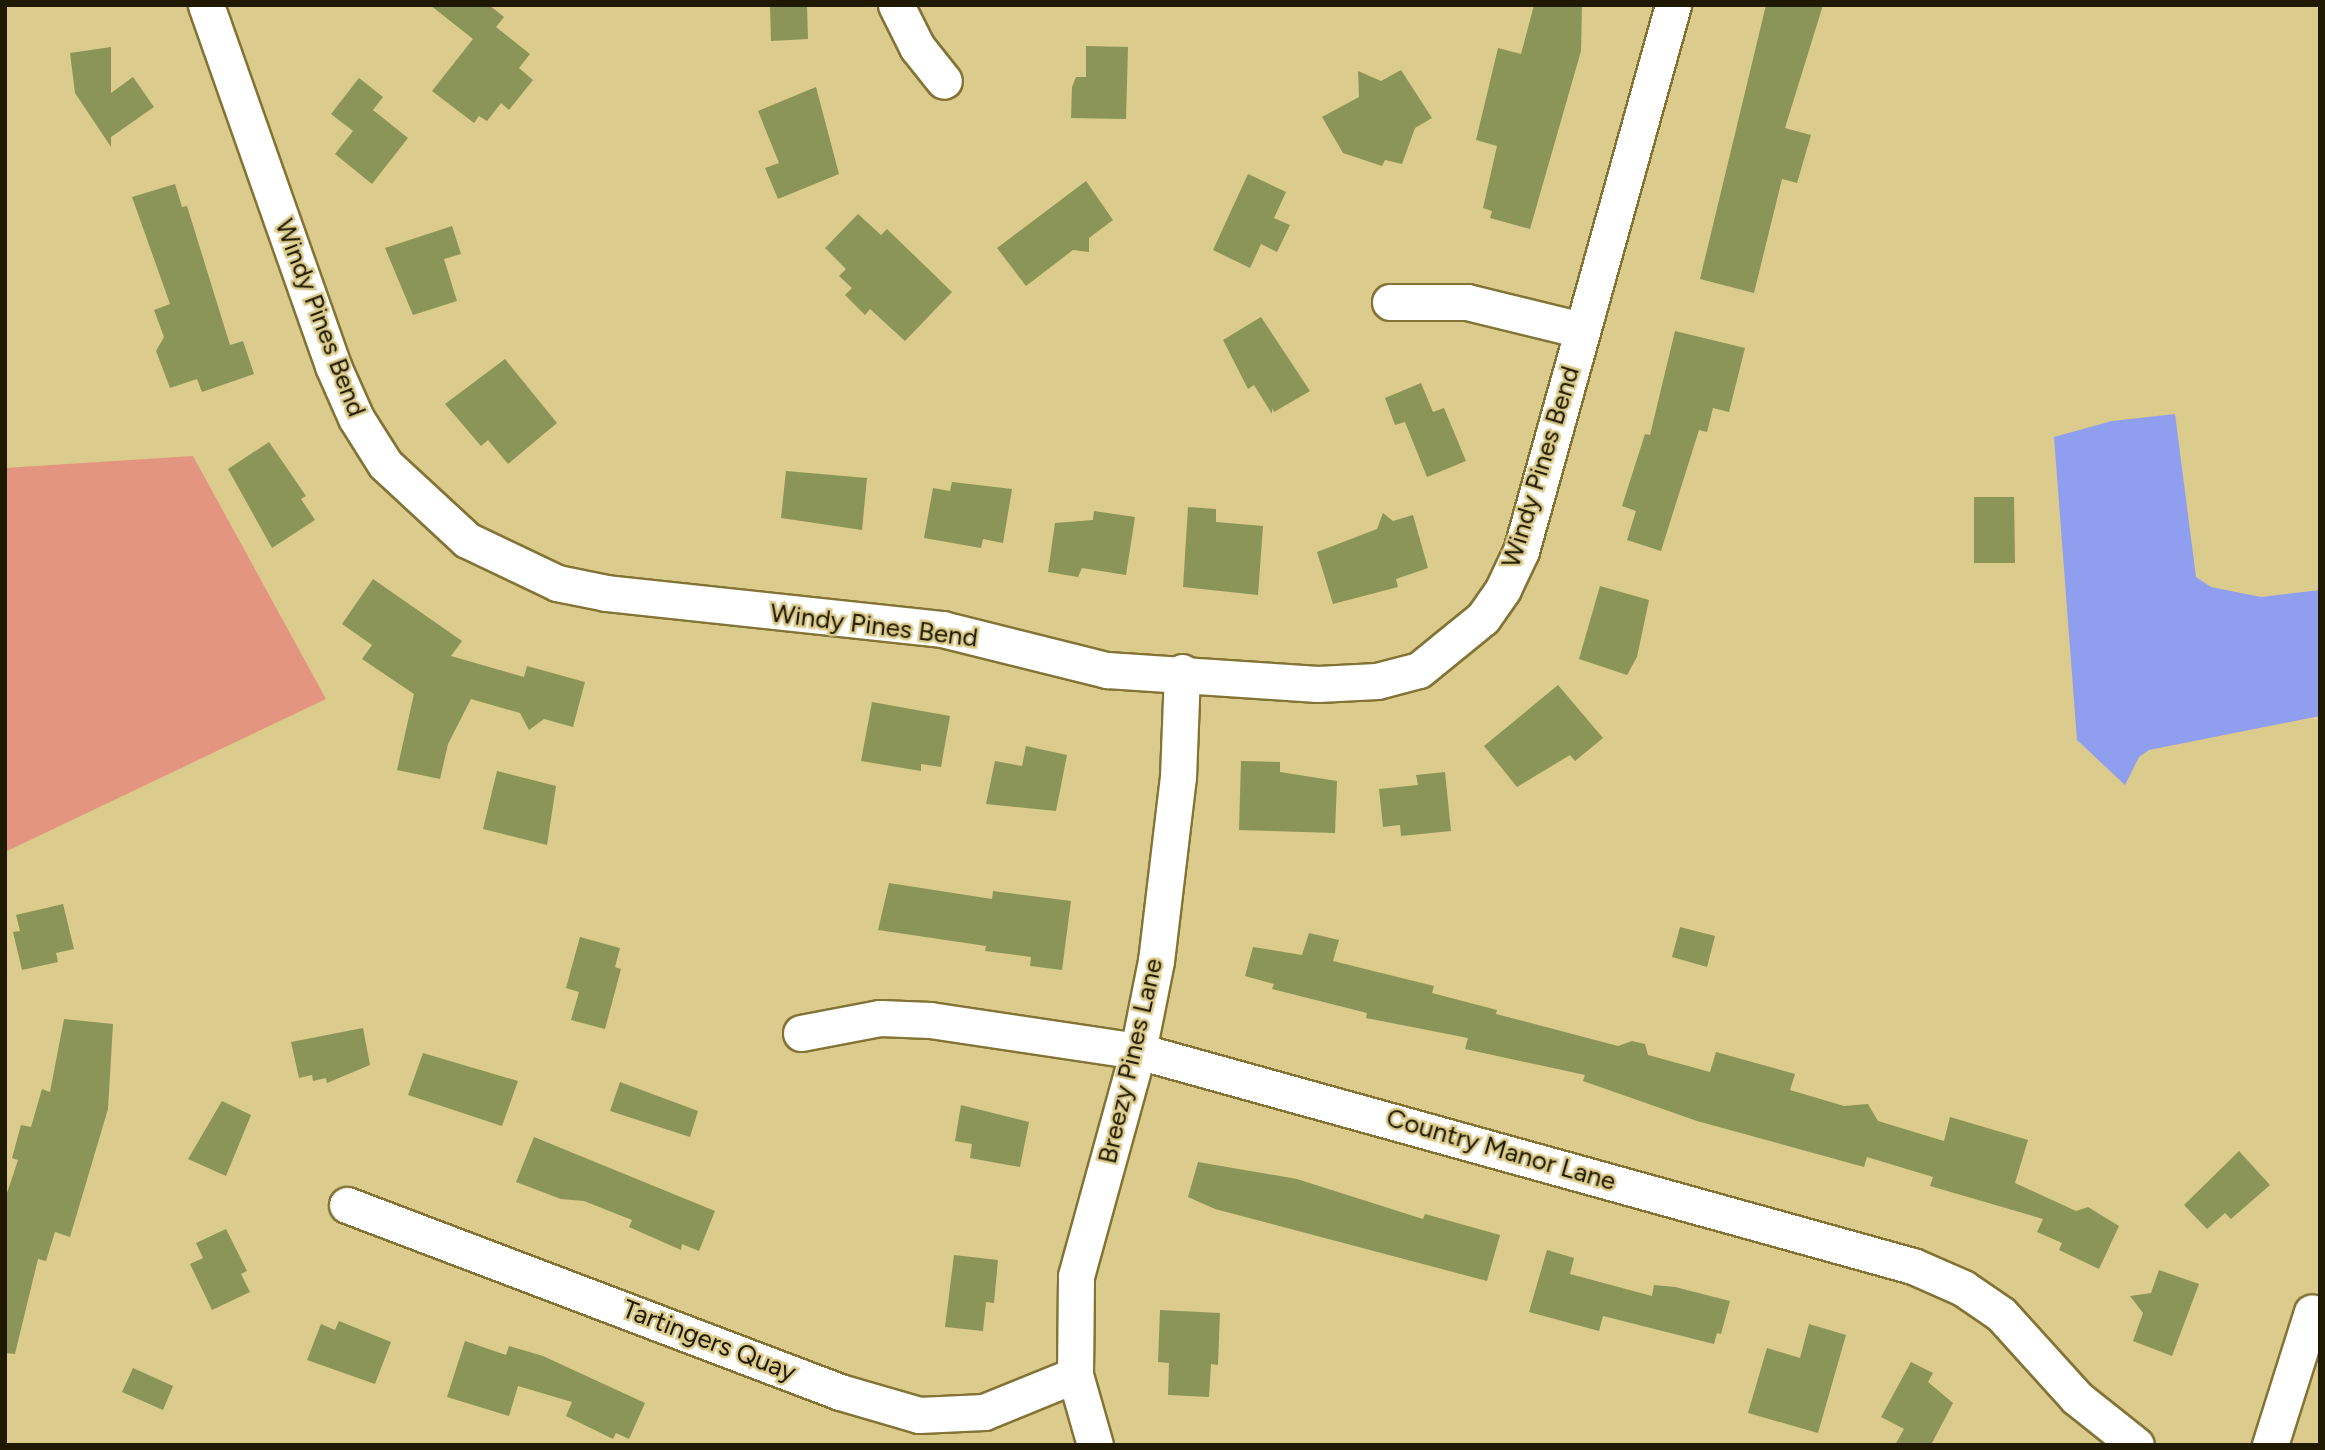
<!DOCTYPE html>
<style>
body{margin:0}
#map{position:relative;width:2325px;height:1450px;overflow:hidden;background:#dbcb8c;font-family:Figtree,sans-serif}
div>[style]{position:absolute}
.green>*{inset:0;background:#e39580}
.water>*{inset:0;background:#909ef0}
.building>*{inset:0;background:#8c9558}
.roads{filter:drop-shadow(2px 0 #837436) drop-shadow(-2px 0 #837436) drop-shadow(0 2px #837436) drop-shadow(0 -2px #837436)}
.minor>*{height:35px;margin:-17.5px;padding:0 17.5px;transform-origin:17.5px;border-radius:17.5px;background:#fff}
span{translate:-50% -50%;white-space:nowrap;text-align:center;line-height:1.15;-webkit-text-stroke:5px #dbcb8c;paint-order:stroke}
.street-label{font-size:26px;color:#1f1901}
.frame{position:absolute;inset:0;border:7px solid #1f1901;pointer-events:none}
</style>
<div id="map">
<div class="green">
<i style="clip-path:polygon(193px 456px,326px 699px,5px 852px,5px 468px)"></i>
</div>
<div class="water">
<i style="clip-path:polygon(2175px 414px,2196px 577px,2211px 587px,2261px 597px,2320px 590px,2320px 716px,2149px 750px,2139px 757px,2125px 785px,2077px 740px,2054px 437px,2112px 421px)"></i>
</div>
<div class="building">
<i style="clip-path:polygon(430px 5px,489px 5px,504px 17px,496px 27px,530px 54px,519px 68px,533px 80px,509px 110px,501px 103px,487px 121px,479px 116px,474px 123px,432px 91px,473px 39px)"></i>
<i style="clip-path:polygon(770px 5px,807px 5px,808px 39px,771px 41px)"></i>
<i style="clip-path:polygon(1534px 5px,1582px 5px,1581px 51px,1530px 229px,1490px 218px,1492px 211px,1483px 208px,1497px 146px,1476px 140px,1498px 48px,1521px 54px)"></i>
<i style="clip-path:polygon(1766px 5px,1823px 5px,1785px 128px,1811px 135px,1797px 183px,1782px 179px,1754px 293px,1700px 279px)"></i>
<i style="clip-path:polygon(1086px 46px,1128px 47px,1126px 119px,1071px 118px,1072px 87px,1076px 77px,1086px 77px)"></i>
<i style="clip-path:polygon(111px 47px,111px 93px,133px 77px,154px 107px,111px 137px,111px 147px,75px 93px,70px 53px)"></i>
<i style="clip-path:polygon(1401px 70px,1432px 118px,1415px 128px,1402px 164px,1385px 160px,1382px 166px,1343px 153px,1322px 117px,1359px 97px,1358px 71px,1381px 81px)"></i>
<i style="clip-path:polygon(359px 78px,383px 97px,373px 110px,408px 138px,372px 184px,335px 154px,353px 131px,331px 114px)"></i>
<i style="clip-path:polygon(816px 87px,839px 174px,778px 199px,765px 168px,779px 163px,758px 111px)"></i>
<i style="clip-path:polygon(1248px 174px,1286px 192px,1274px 218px,1290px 225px,1277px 252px,1261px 244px,1250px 268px,1213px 250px)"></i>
<i style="clip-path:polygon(1086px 181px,1113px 220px,1089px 238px,1089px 252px,1073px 250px,1026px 286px,997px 248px)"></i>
<i style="clip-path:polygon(175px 184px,182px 207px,187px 206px,230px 345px,243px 341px,254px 374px,202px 392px,197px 379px,170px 388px,156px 351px,164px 337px,154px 310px,170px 304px,132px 197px)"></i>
<i style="clip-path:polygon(858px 214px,881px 235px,887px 229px,952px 292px,905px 341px,870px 309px,865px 315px,845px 295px,852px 288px,839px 276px,846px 269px,825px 248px)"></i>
<i style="clip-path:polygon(452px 226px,461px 254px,444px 259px,457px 301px,413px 315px,385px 248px)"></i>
<i style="clip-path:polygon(1261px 317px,1310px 391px,1274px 412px,1272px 408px,1272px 414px,1254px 385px,1248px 389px,1223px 340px)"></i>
<i style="clip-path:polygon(1675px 331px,1745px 348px,1729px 412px,1713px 408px,1707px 432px,1699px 430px,1661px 551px,1627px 540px,1636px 511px,1622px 506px,1645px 434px,1650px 435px)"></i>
<i style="clip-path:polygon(505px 359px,557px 423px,508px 464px,488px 440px,481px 446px,445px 404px)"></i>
<i style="clip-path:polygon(1421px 383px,1433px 412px,1444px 408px,1466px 461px,1427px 477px,1405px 422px,1395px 425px,1385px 398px)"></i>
<i style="clip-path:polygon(269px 442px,306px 496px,301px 499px,315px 520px,272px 548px,228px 469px)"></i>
<i style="clip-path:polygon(786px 471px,867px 478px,862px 530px,781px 518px)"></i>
<i style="clip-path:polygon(952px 482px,1012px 489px,1003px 543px,983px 539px,981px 548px,924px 538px,933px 488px,950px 491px)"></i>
<i style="clip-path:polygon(1974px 497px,2014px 497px,2015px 563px,1974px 563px)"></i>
<i style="clip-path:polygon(1188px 507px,1216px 509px,1216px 522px,1263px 526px,1258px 595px,1183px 587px)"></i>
<i style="clip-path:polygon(1094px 511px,1135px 517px,1126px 575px,1082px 568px,1078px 577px,1048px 572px,1055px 523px,1093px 520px)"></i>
<i style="clip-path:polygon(1383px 513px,1393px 521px,1413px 515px,1428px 568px,1396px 579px,1398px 587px,1333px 604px,1317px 552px,1377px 529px)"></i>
<i style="clip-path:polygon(373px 579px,462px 641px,451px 656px,524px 677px,527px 666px,585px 682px,573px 727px,544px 719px,529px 730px,520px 713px,471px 699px,448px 744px,440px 779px,397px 770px,414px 694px,362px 659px,372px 645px,342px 624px)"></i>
<i style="clip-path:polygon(1600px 586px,1649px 600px,1637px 657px,1627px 675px,1579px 659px)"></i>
<i style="clip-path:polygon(1558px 685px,1603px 738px,1575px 761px,1570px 755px,1517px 787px,1484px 746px)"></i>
<i style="clip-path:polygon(872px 702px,950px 716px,941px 767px,921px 764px,921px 771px,861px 761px)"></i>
<i style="clip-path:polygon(1026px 746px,1067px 755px,1056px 811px,986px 804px,995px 761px,1022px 766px)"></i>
<i style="clip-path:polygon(1241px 761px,1280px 762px,1280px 772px,1337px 781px,1335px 833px,1239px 830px)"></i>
<i style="clip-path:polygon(497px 771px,556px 786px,547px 845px,483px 829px)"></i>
<i style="clip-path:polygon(1445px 772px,1451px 831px,1401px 836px,1400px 825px,1383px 827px,1379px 789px,1418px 785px,1416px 775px)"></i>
<i style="clip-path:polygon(889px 883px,992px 899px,993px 891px,1071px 901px,1062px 970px,1030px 966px,1031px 957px,985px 951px,986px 946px,878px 930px)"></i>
<i style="clip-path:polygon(63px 904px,74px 949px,56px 953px,58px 962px,22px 970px,13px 932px,20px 931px,16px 915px)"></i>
<i style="clip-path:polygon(1680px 927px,1715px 936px,1707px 967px,1672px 957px)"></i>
<i style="clip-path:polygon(1309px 933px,1339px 940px,1333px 961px,1434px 986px,1432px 993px,1497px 1010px,1496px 1014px,1618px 1046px,1632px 1041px,1645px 1044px,1648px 1055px,1710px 1072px,1716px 1052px,1795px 1074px,1790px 1090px,1844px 1106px,1868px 1104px,1878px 1121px,1944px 1141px,1950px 1117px,2028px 1140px,2015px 1183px,2076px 1211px,2088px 1207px,2119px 1226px,2099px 1269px,2059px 1250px,2062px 1243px,2037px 1232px,2043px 1219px,1930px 1186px,1933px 1177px,1867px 1157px,1864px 1167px,1697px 1121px,1583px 1081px,1585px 1075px,1465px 1049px,1468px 1038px,1366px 1018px,1367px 1013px,1272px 989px,1274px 984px,1245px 976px,1253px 947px,1302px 955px)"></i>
<i style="clip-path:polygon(580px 937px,620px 948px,615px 967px,621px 969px,605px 1029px,571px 1020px,579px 992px,566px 988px)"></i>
<i style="clip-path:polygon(64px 1019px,113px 1024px,108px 1109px,70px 1237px,55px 1232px,46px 1261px,38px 1259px,15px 1354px,5px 1353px,5px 1199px,18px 1160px,12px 1158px,21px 1125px,31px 1127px,42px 1089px,50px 1092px)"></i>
<i style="clip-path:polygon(363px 1028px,370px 1065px,327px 1083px,326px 1078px,313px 1081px,312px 1075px,299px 1078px,291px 1042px)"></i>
<i style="clip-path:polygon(423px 1053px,518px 1081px,502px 1126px,408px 1095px)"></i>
<i style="clip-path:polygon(620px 1082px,698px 1111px,690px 1137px,610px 1111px)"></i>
<i style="clip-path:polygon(222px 1101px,251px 1115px,226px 1176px,188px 1159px)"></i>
<i style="clip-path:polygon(961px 1105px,1029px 1122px,1020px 1167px,970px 1158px,972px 1144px,955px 1141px)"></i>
<i style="clip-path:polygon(534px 1137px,715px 1211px,699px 1251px,682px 1244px,681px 1250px,629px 1227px,632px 1220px,584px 1201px,561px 1199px,516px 1182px)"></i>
<i style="clip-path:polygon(2239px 1151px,2270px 1185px,2231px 1219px,2225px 1213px,2207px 1229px,2184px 1205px)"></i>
<i style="clip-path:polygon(1198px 1162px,1297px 1179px,1423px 1219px,1425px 1214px,1500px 1235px,1487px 1281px,1215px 1209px,1188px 1197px)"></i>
<i style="clip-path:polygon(226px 1229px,247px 1271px,241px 1274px,250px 1292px,212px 1310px,190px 1264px,203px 1258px,196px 1243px)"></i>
<i style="clip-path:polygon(1547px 1250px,1574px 1258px,1570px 1274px,1652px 1296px,1654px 1285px,1675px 1287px,1730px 1301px,1721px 1334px,1717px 1333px,1714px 1344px,1603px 1316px,1599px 1331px,1529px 1312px)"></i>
<i style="clip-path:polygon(954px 1255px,998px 1260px,994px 1303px,986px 1302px,983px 1331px,945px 1327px)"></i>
<i style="clip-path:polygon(2159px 1270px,2199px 1284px,2172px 1356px,2133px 1341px,2143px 1313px,2130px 1296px,2151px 1293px)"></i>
<i style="clip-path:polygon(1160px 1310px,1220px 1313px,1218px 1365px,1211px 1364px,1209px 1397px,1168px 1395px,1169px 1363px,1158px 1362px)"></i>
<i style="clip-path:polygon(339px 1321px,391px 1342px,375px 1384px,307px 1360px,321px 1324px,335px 1330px)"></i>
<i style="clip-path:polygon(1809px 1324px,1846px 1335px,1818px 1433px,1748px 1413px,1767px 1348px,1800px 1358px)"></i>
<i style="clip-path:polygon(465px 1341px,506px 1355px,509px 1346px,543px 1356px,645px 1403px,629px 1439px,616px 1433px,613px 1439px,566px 1416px,572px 1402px,518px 1386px,509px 1416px,447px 1397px)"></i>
<i style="clip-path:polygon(1911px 1362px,1933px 1373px,1928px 1382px,1953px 1403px,1931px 1445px,1895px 1445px,1904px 1429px,1881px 1417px)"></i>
<i style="clip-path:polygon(133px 1368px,173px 1386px,163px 1410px,122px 1392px)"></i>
</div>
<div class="roads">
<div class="minor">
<i style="left:206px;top:5px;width:383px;rotate:70.6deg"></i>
<i style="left:333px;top:366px;width:57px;rotate:66.1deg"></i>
<i style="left:356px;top:418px;width:54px;rotate:57.8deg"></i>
<i style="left:385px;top:464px;width:112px;rotate:42.8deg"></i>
<i style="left:467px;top:540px;width:100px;rotate:25.5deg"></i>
<i style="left:557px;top:583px;width:50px;rotate:11.5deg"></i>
<i style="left:606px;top:593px;width:338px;rotate:6.1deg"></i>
<i style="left:942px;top:629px;width:170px;rotate:14deg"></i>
<i style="left:1107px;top:670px;width:211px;rotate:3.8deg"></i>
<i style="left:1318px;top:684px;width:59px;rotate:-2.9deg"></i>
<i style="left:1377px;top:681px;width:43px;rotate:-14.7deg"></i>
<i style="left:1419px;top:670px;width:82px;rotate:-39.1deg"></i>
<i style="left:1483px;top:618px;width:35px;rotate:-55deg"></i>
<i style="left:1503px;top:589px;width:42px;rotate:-64.7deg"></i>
<i style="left:1521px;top:551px;width:567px;rotate:-74.44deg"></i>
<i style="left:896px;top:5px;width:47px;rotate:63.4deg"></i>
<i style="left:917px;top:47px;width:43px;rotate:51.5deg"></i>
<i style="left:1390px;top:302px;width:77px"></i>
<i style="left:1467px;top:302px;width:118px;rotate:13.7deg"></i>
<i style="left:801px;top:1033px;width:80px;rotate:-10.8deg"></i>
<i style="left:880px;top:1018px;width:50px;rotate:2.3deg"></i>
<i style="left:930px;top:1020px;width:210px;rotate:8.5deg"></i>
<i style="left:1138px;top:1051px;width:804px;rotate:15.51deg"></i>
<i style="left:1913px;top:1266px;width:55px;rotate:23.7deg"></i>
<i style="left:1963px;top:1288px;width:46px;rotate:34.4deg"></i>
<i style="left:2001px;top:1314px;width:113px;rotate:47.9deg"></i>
<i style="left:2077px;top:1398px;width:75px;rotate:38.5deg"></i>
<i style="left:347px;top:1205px;width:527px;rotate:20.77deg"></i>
<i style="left:840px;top:1392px;width:82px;rotate:16.2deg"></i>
<i style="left:919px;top:1415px;width:65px;rotate:-2.6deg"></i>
<i style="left:984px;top:1412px;width:98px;rotate:-22.1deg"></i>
<i style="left:1095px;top:1445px;width:73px;rotate:-105.9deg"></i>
<i style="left:1075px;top:1375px;width:99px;rotate:-89.4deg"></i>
<i style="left:1076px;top:1276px;width:233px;rotate:-74.6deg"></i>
<i style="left:1138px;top:1051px;width:92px;rotate:-78.7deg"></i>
<i style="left:1156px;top:961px;width:185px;rotate:-83.2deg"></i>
<i style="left:1178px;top:777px;width:105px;rotate:-87.8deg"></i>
<i style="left:2270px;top:1445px;width:139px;rotate:-72.5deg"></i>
</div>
</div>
<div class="street-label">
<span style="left:320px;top:318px;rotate:69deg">Windy Pines Bend</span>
<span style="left:1541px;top:467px;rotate:-73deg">Windy Pines Bend</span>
<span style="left:874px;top:626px;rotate:7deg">Windy Pines Bend</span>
<span style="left:1131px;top:1061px;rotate:-77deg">Breezy Pines Lane</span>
<span style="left:1501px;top:1150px;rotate:16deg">Country Manor Lane</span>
<span style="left:709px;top:1341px;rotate:21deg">Tartingers Quay</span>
</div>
<div class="frame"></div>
</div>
